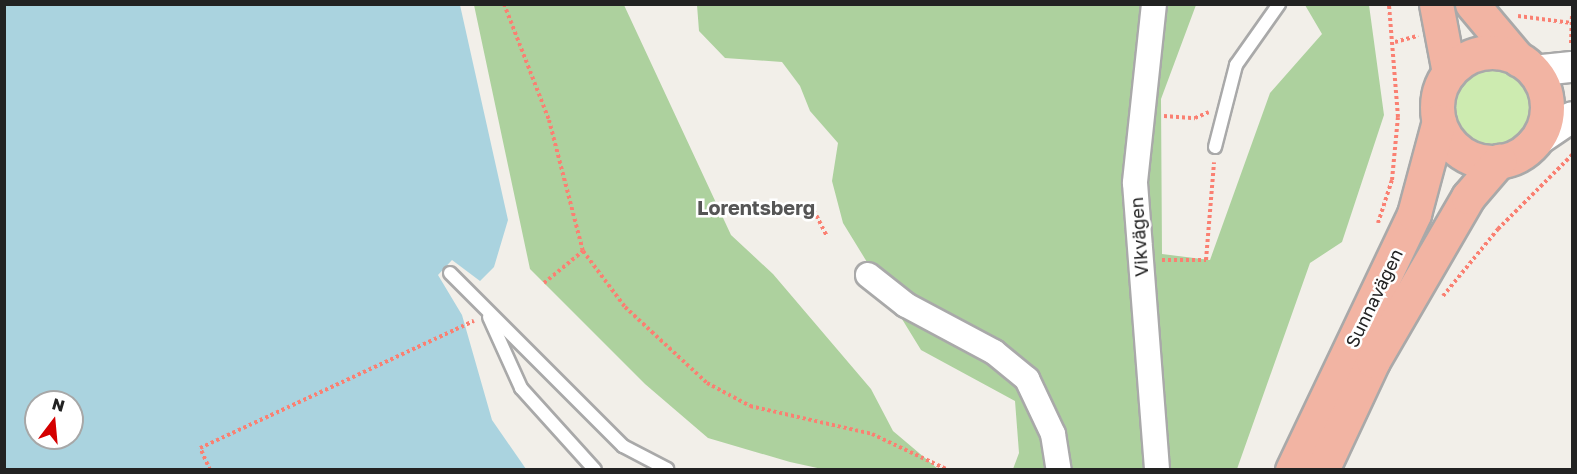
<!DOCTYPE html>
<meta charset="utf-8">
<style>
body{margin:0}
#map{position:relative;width:1577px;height:474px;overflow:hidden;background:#f2efe9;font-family:"Golos Text",sans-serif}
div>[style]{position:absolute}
.grass>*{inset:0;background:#cdebb0}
.round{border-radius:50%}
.forest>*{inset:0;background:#add19e}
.water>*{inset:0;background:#aad3df}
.path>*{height:4px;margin-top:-2px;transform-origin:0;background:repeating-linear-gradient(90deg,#fa8072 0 3px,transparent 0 6px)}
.roads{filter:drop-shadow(2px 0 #a9a9a9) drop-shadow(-2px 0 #a9a9a9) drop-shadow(0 2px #a9a9a9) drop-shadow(0 -2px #a9a9a9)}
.service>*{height:12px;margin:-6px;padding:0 6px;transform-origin:6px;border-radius:6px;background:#fff}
.minor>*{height:24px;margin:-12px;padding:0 12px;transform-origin:12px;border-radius:12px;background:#fff}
.tertiary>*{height:30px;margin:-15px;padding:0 15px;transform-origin:15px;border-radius:15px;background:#fff}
.trunk>*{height:33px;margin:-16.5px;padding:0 16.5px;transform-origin:16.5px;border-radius:16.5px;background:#f2b4a3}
.trunk>.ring{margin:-16.5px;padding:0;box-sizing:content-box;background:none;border:33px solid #f2b4a3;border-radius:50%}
span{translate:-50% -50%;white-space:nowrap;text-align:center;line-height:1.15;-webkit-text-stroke:5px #fff;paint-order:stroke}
.street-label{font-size:18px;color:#222}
.neighbourhood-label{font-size:20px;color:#555;font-weight:700}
.frame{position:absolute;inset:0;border:6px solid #222;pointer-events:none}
.north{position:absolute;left:24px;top:390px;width:60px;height:60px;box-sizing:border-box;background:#fff;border:2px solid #a7a7a7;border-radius:50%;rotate:16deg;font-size:16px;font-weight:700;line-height:24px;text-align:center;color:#222}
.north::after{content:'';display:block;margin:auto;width:21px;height:27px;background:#d40000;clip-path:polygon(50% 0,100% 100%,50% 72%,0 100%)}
</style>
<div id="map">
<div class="grass">
<i class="round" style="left:1452px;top:66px;width:80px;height:80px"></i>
</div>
<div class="forest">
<i style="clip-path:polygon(474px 5px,624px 5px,731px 235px,773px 274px,871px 389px,893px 431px,938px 469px,822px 469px,790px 462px,708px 438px,645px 384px,530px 269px)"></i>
<i style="clip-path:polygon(697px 5px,1196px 5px,1161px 99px,1162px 254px,1210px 260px,1270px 93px,1322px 34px,1305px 5px,1369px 5px,1384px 115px,1342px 242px,1310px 263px,1237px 469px,1013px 469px,1019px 453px,1015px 401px,921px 350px,843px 223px,832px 181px,838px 143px,810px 111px,800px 86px,782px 62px,725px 58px,699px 31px)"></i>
</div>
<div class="water">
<i style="clip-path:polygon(evenodd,4px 5px,460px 5px,508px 220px,494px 267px,480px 281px,452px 260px,438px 275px,462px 315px,492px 420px,526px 469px,5px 469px,4px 5px,36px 402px,72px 402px,72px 438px,36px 438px,36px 402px)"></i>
</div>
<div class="path">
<i style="left:504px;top:4px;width:124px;rotate:68.8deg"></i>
<i style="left:549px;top:120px;width:135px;rotate:75.5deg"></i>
<i style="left:583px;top:251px;width:70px;rotate:53.1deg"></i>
<i style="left:625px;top:307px;width:112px;rotate:42.8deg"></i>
<i style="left:707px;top:383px;width:49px;rotate:28.1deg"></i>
<i style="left:750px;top:406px;width:125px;rotate:12.9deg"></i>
<i style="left:872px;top:434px;width:84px;rotate:25.3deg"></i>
<i style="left:1518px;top:16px;width:54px;rotate:7.4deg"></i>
<i style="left:1395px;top:42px;width:24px;rotate:-15deg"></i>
<i style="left:1571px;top:43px;width:28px;rotate:-88deg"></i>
<i style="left:1164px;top:116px;width:31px;rotate:4deg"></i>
<i style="left:1195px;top:118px;width:15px;rotate:-23deg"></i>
<i style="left:796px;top:209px;width:16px;rotate:-15deg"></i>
<i style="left:811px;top:205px;width:35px;rotate:63deg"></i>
<i style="left:1378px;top:223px;width:45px;rotate:-72deg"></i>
<i style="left:1392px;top:180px;width:63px;rotate:-84.6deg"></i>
<i style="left:1398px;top:117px;width:113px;rotate:-94.6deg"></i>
<i style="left:1162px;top:260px;width:44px"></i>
<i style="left:1206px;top:260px;width:98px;rotate:-85.3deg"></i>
<i style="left:544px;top:283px;width:50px;rotate:-39.4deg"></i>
<i style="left:1443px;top:296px;width:87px;rotate:-50.6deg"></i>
<i style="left:1498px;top:229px;width:105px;rotate:-45deg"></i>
<i style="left:210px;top:470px;width:24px;rotate:-114deg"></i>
<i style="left:200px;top:448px;width:302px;rotate:-24.9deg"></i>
</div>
<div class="roads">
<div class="service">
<i style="left:1215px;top:147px;width:85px;rotate:-75.6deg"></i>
<i style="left:1236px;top:65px;width:75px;rotate:-54.8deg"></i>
<i style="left:450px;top:273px;width:245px;rotate:45deg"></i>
<i style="left:623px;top:446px;width:50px;rotate:27.6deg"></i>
<i style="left:489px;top:317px;width:78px;rotate:65.7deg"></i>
<i style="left:521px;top:388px;width:110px;rotate:47.9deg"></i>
</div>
<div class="minor">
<i style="left:1154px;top:4px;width:180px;rotate:96.1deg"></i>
<i style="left:1135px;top:183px;width:288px;rotate:85.6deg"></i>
<i style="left:868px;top:275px;width:48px;rotate:38.3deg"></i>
<i style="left:906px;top:305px;width:100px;rotate:28.1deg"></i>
<i style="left:994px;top:352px;width:43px;rotate:39.3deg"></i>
<i style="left:1027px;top:379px;width:61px;rotate:64.7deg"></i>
<i style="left:1053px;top:434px;width:36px;rotate:81deg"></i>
</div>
<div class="tertiary">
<i style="left:1533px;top:71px;width:39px;rotate:-6deg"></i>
<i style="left:1532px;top:144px;width:48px;rotate:-34deg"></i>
</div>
<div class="trunk">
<i style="left:1436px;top:4px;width:70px;rotate:79.3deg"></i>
<i style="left:1472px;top:4px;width:73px;rotate:50deg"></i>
<i class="ring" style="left:1437px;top:52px;width:77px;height:77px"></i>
<i style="left:1292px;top:470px;width:284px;rotate:-64.5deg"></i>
<i style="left:1414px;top:214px;width:96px;rotate:-75deg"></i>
<i style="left:1322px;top:470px;width:120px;rotate:-64.9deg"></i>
<i style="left:1373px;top:361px;width:190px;rotate:-59.9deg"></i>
<i style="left:1468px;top:197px;width:48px;rotate:-49.3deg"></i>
</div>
</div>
<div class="street-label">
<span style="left:1139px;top:237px;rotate:-94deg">Vikvägen</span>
<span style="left:1374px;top:298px;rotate:-64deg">Sunnavägen</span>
</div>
<div class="neighbourhood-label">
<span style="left:756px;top:207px">Lorentsberg</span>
</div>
<div class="frame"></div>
<div class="north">N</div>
</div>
